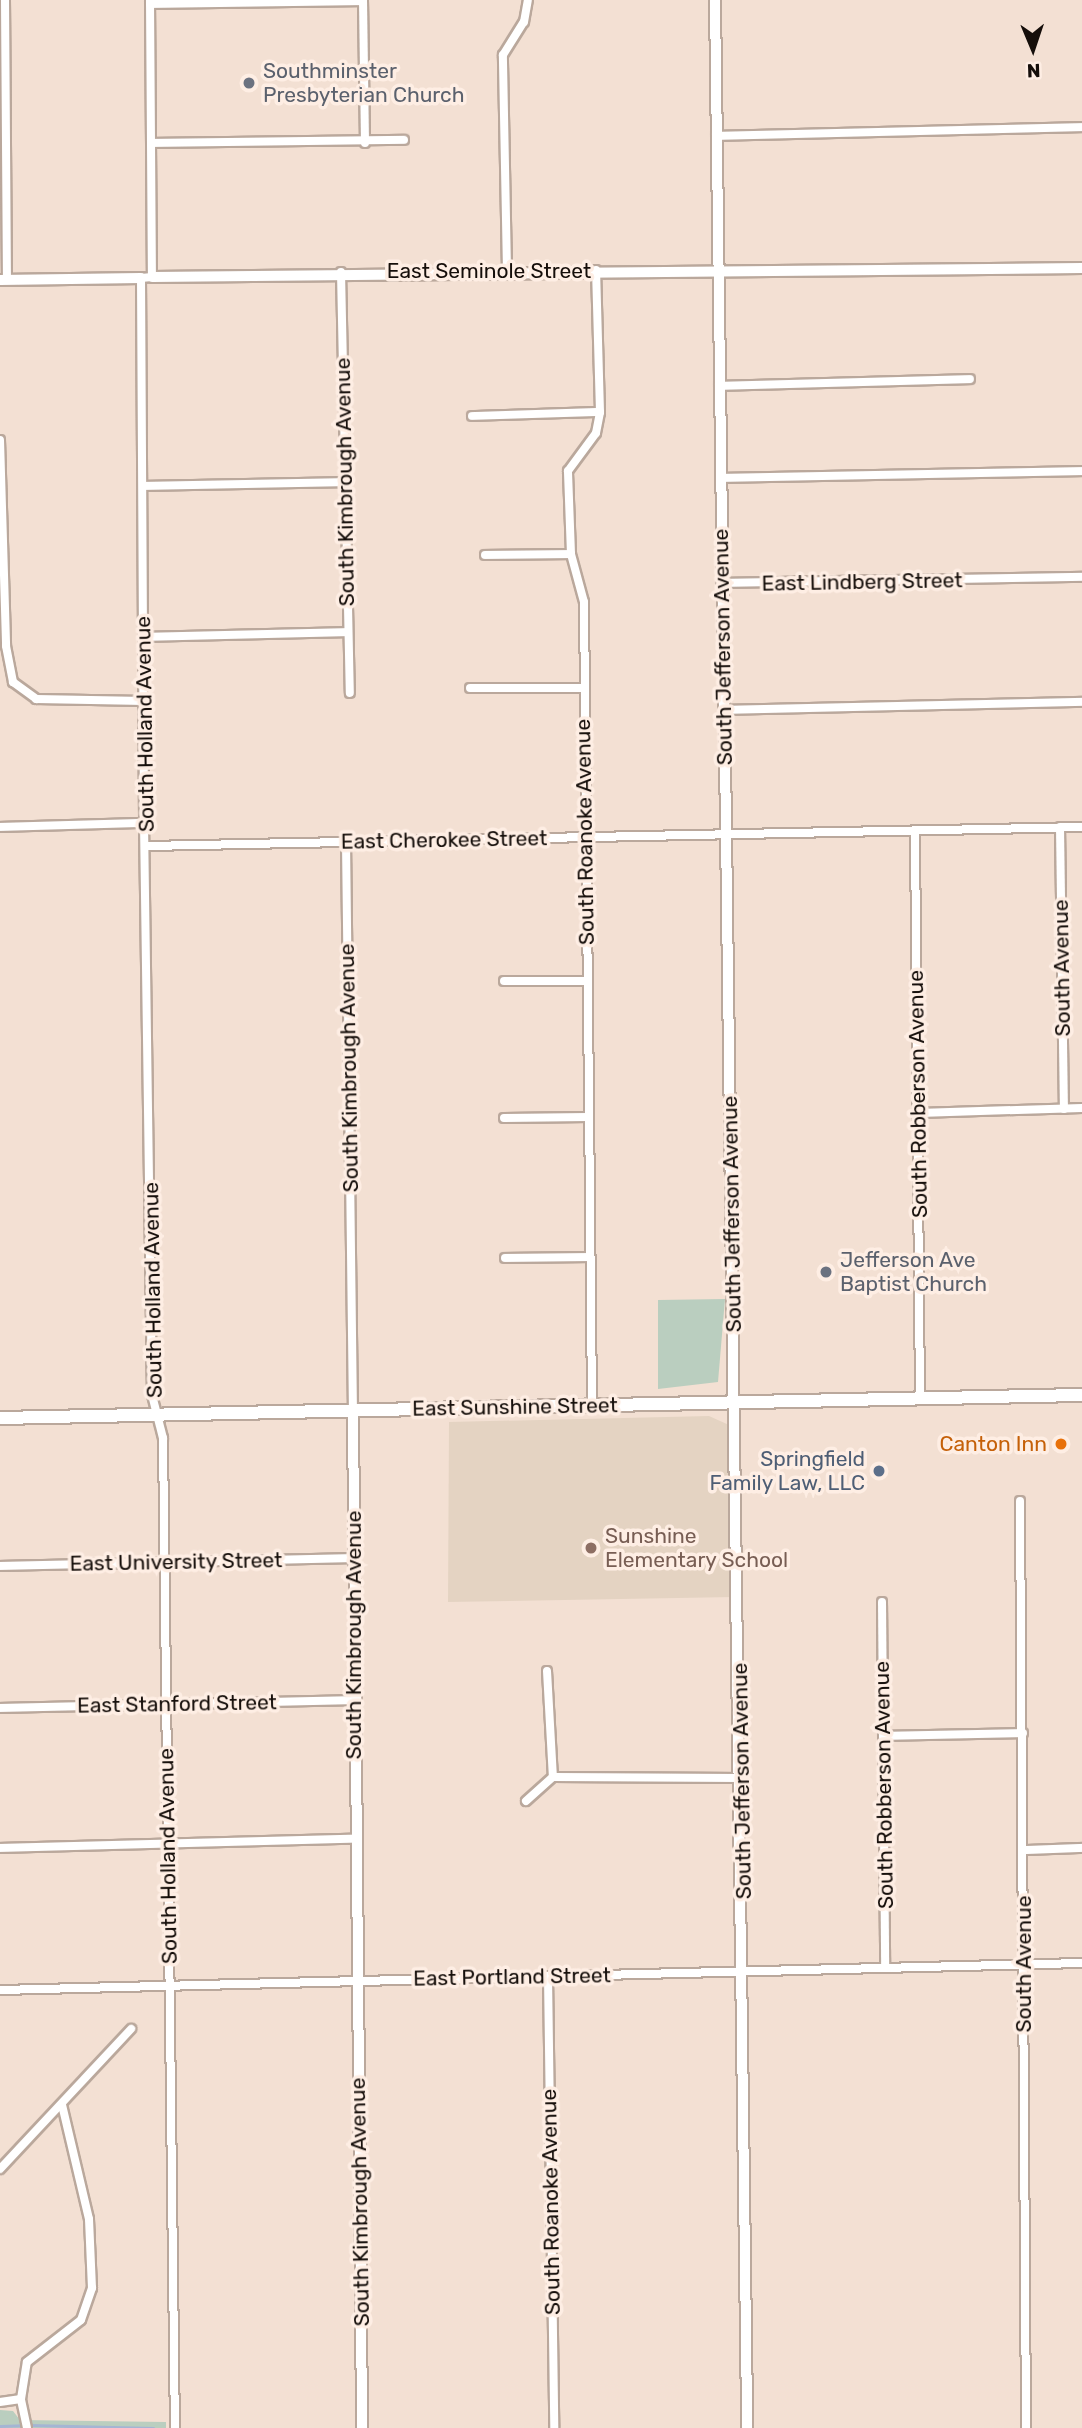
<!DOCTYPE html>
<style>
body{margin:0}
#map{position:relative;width:1082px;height:2428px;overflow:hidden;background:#f3e0d3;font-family:Rubik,sans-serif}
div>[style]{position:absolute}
.education>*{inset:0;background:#e4d3c2}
.green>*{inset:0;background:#bacebf}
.stream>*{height:2.5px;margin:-1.25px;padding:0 1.25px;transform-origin:1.25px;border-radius:1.25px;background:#a5b5d3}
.roads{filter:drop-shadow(2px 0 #baa89c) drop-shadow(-2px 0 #baa89c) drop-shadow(0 2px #baa89c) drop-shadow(0 -2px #baa89c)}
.street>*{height:8px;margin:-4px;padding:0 4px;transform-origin:4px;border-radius:4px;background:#fff}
.secondary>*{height:10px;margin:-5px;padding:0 5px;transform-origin:5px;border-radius:5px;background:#fff}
.primary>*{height:12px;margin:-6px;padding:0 6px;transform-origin:6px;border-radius:6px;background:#fff}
.dots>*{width:19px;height:19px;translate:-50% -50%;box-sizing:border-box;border:4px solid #feeee4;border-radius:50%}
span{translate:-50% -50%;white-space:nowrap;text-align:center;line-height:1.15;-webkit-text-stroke:7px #feeee4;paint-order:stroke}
.worship-label{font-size:21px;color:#5b616d}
.left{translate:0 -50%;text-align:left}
.street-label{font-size:21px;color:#150e0a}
.food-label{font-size:21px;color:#c56008}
.right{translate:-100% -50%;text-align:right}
.service-label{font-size:21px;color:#4e5e75}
.education-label{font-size:21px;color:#785e54}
.north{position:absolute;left:998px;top:14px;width:70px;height:70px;-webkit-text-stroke:5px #feeee4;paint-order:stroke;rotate:178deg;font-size:19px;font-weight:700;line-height:28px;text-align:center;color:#150e0a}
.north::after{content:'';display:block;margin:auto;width:24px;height:32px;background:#150e0a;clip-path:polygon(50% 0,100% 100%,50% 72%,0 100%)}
</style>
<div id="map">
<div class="education">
<i style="clip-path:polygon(709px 1416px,729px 1425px,734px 1597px,448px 1602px,449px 1422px)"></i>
</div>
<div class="green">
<i style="clip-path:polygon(725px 1299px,718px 1382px,658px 1389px,658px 1300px)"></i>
<i style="clip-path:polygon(0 2410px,13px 2411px,20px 2420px,166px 2422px,166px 2428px,0 2428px)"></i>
</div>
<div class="stream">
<i style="left:30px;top:2425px;width:123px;rotate:1.4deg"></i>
<i style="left:0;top:2426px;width:23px;rotate:-2deg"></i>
</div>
<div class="roads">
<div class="street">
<i style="left:5px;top:0;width:280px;rotate:89.6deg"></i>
<i style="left:150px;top:0;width:277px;rotate:89.6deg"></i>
<i style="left:152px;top:277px;width:11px;rotate:175deg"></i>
<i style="left:141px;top:278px;width:545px;rotate:89.68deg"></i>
<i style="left:144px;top:823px;width:572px;rotate:89.2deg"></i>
<i style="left:152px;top:1395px;width:44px;rotate:75.7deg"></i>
<i style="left:163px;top:1438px;width:990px;rotate:89.31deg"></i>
<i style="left:363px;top:0;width:143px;rotate:89.2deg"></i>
<i style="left:150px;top:4px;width:213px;rotate:-0.8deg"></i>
<i style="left:716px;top:136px;width:366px;rotate:-1.4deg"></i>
<i style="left:151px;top:143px;width:253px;rotate:-0.7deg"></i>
<i style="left:507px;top:271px;width:216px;rotate:-91.1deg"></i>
<i style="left:503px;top:55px;width:39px;rotate:-58deg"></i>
<i style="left:524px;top:22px;width:22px;rotate:-80deg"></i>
<i style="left:341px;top:272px;width:421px;rotate:88.8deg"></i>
<i style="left:719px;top:386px;width:251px;rotate:-1.6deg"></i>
<i style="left:472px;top:416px;width:128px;rotate:-1.8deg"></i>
<i style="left:0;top:440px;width:206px;rotate:88.3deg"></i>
<i style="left:6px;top:646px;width:37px;rotate:79deg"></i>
<i style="left:13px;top:682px;width:29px;rotate:36deg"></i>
<i style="left:36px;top:699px;width:109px;rotate:1.1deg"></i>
<i style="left:721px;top:478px;width:361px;rotate:-1.1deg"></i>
<i style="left:144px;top:486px;width:203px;rotate:-1.1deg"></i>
<i style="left:485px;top:555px;width:86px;rotate:-0.7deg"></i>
<i style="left:721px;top:583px;width:361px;rotate:-1deg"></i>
<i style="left:144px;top:637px;width:204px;rotate:-1.4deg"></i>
<i style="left:470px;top:688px;width:113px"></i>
<i style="left:724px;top:710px;width:358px;rotate:-1.3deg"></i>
<i style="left:0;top:827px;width:144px;rotate:-1.6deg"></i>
<i style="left:1060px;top:827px;width:282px;rotate:89.2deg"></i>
<i style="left:915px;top:831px;width:568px;rotate:89.5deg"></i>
<i style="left:346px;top:842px;width:569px;rotate:89.3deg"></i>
<i style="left:147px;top:846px;width:935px;rotate:-1.16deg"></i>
<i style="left:504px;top:981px;width:83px"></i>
<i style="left:919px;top:1113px;width:163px;rotate:-1.8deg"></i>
<i style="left:504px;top:1118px;width:84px;rotate:-0.7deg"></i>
<i style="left:505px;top:1258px;width:83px;rotate:-0.7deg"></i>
<i style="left:592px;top:1405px;width:803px;rotate:-90.57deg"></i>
<i style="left:584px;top:602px;width:50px;rotate:-105.2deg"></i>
<i style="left:571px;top:554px;width:83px;rotate:-92.1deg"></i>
<i style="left:568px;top:471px;width:47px;rotate:-53.6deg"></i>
<i style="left:596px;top:433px;width:21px;rotate:-79deg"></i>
<i style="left:600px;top:412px;width:142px;rotate:-91.6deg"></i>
<i style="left:1020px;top:1501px;width:927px;rotate:89.63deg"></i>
<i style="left:0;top:1566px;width:352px;rotate:-1.3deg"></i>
<i style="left:882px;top:1602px;width:365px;rotate:89.5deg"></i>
<i style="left:547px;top:1671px;width:106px;rotate:86.8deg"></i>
<i style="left:0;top:1708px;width:354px;rotate:-1.3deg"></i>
<i style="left:883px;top:1736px;width:140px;rotate:-1.2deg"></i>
<i style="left:553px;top:1777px;width:189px;rotate:0.3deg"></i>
<i style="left:526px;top:1801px;width:36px;rotate:-42deg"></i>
<i style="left:0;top:1848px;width:355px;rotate:-1.5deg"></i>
<i style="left:1024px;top:1850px;width:58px;rotate:-2deg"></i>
<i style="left:548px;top:1976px;width:452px;rotate:89.2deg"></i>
<i style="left:0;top:1990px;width:1082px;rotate:-1.43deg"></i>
<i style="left:0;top:2169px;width:192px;rotate:-46.9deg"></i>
<i style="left:0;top:2402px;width:21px;rotate:-8deg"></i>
<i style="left:27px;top:2428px;width:30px;rotate:-102deg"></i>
<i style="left:21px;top:2399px;width:37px;rotate:-81deg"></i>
<i style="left:27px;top:2362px;width:68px;rotate:-37.9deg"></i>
<i style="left:81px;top:2320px;width:34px;rotate:-71deg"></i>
<i style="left:92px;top:2288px;width:69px;rotate:-92.5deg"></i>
<i style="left:89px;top:2219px;width:117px;rotate:-103.3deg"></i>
</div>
<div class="secondary">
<i style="left:715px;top:0;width:2428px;rotate:89.24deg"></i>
<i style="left:152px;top:277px;width:930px;rotate:-0.55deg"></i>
<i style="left:0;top:280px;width:141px;rotate:-0.8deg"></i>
<i style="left:353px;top:1411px;width:1017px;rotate:89.49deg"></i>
</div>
<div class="primary">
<i style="left:0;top:1418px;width:1082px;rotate:-1.22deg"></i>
</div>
</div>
<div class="dots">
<i style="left:249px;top:83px;background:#6b7280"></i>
<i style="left:826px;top:1272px;background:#6b7280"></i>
<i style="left:1061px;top:1444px;background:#e8710a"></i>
<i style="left:879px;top:1471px;background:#5c6f8a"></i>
<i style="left:591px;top:1548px;background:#8d6e63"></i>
</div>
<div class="worship-label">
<span class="left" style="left:263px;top:83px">Southminster<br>Presbyterian Church</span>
<span class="left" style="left:840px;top:1272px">Jefferson Ave<br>Baptist Church</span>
</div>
<div class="street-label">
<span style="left:489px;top:271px">East Seminole Street</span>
<span style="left:345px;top:482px;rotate:-91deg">South Kimbrough Avenue</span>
<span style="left:862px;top:582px;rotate:-1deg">East Lindberg Street</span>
<span style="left:723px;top:647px;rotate:-91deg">South Jefferson Avenue</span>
<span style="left:145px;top:724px;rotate:-91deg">South Holland Avenue</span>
<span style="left:585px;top:832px;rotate:-91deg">South Roanoke Avenue</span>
<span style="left:444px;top:840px;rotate:-1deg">East Cherokee Street</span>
<span style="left:1062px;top:968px;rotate:-91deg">South Avenue</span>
<span style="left:349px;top:1068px;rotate:-91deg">South Kimbrough Avenue</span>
<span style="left:918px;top:1094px;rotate:-91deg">South Robberson Avenue</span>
<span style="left:732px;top:1214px;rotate:-91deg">South Jefferson Avenue</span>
<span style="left:153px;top:1290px;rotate:-91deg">South Holland Avenue</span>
<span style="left:515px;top:1407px;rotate:-1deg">East Sunshine Street</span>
<span style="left:176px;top:1562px;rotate:-1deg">East University Street</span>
<span style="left:354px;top:1635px;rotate:-90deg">South Kimbrough Avenue</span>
<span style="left:177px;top:1704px;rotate:-1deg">East Stanford Street</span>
<span style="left:742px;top:1781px;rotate:-91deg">South Jefferson Avenue</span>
<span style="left:884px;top:1785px;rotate:-91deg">South Robberson Avenue</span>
<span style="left:168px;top:1856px;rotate:-91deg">South Holland Avenue</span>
<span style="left:1024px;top:1964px;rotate:-90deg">South Avenue</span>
<span style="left:512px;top:1977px;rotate:-1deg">East Portland Street</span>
<span style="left:360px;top:2202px;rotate:-91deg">South Kimbrough Avenue</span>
<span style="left:551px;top:2202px;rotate:-91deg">South Roanoke Avenue</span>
</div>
<div class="food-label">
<span class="right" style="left:1047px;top:1444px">Canton Inn</span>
</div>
<div class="service-label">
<span class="right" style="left:865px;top:1471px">Springfield<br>Family Law, LLC</span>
</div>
<div class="education-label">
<span class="left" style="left:605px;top:1548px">Sunshine<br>Elementary School</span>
</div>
<div class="north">N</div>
</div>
